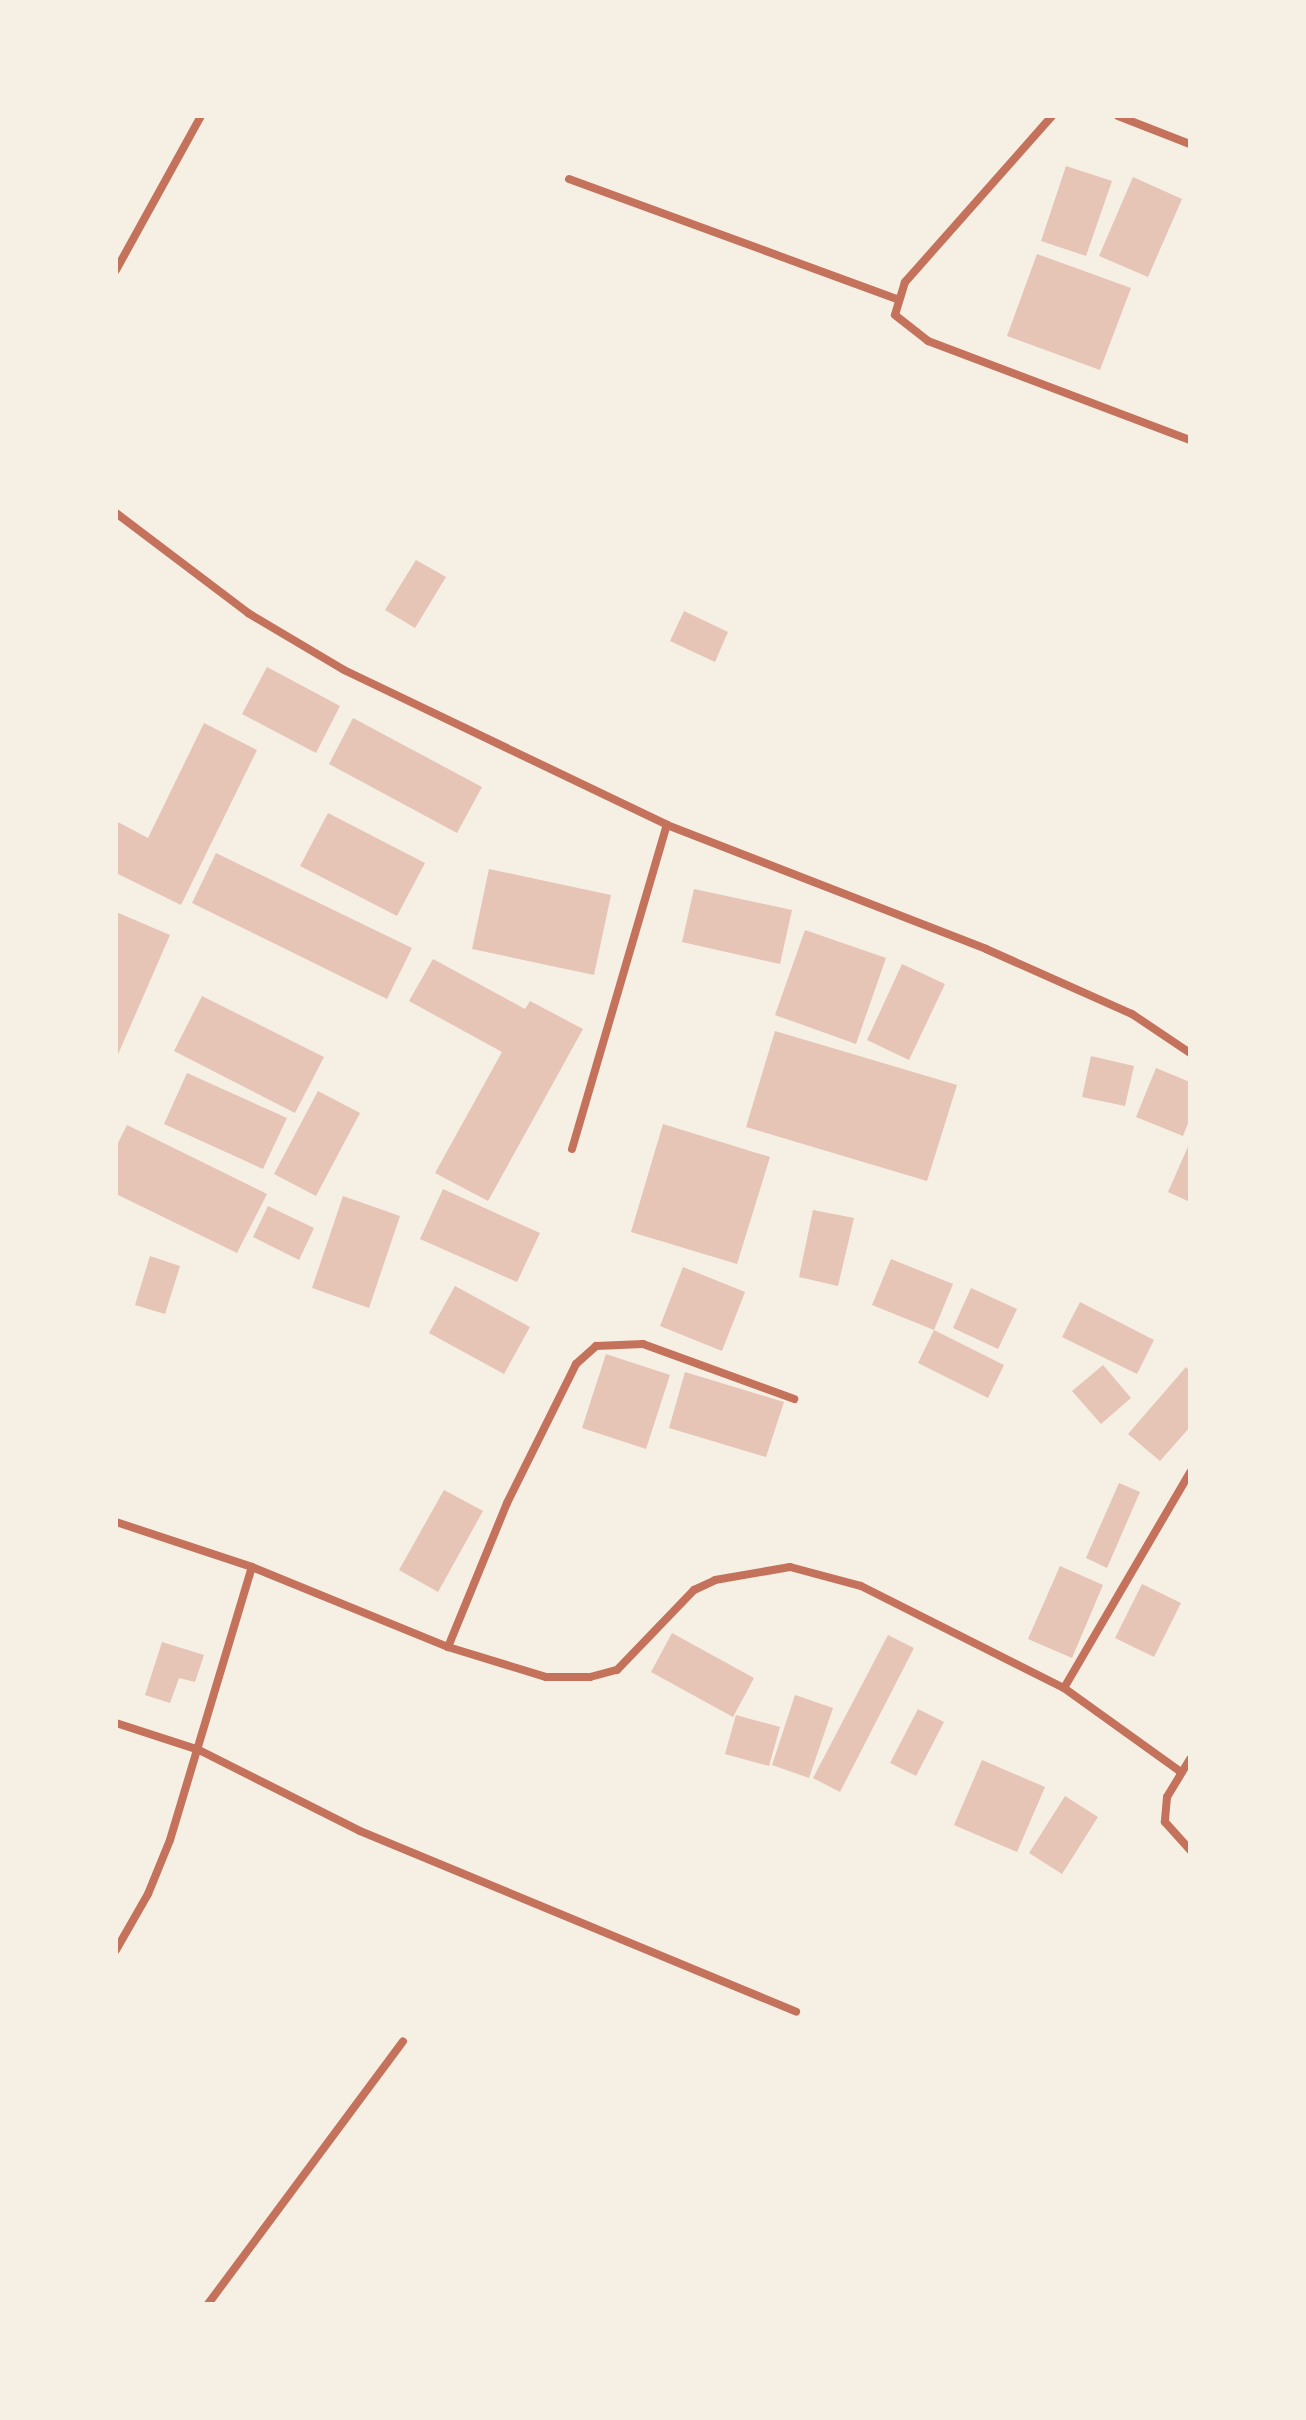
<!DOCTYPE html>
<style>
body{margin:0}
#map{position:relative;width:1306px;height:2420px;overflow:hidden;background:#f6efe4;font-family:"Nunito Sans",sans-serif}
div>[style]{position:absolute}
.building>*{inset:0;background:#e6c5b7}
.minor>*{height:8px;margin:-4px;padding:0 4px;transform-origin:4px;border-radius:4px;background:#c5725c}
span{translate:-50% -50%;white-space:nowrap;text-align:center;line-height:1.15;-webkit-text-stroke:6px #f6efe4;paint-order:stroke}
.frame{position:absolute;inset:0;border:118px solid #f6efe4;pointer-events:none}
</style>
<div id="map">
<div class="building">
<i style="clip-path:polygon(1066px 166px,1112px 181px,1086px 256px,1041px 241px)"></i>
<i style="clip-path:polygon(1133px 177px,1182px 199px,1148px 277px,1099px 256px)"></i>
<i style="clip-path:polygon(1037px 254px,1131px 288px,1100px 370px,1007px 336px)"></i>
<i style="clip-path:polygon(416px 560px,446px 577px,415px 628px,385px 610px)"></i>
<i style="clip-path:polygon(684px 611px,728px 632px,715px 662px,670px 641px)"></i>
<i style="clip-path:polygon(267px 667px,340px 706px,316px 753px,242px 714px)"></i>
<i style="clip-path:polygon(353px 718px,482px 787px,457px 833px,329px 764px)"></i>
<i style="clip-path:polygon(204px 723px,257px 750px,181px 905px,116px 873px,116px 821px,148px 838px)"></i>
<i style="clip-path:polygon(328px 813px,425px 863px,397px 916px,300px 866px)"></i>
<i style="clip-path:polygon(216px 853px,412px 948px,387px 999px,192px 903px)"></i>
<i style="clip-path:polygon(489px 869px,611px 895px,594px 975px,472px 949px)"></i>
<i style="clip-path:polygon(694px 889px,792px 910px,780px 964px,682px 942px)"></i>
<i style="clip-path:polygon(116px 912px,170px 935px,116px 1059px)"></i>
<i style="clip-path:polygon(805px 930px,886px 958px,856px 1044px,775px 1015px)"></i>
<i style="clip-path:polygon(433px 959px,525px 1009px,530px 1001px,583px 1029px,488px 1201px,435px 1173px,502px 1052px,409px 1001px)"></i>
<i style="clip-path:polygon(902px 964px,945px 984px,909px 1060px,867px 1040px)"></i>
<i style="clip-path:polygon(202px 996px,324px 1057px,295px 1113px,174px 1051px)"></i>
<i style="clip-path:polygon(775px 1031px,957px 1085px,927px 1181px,746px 1127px)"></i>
<i style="clip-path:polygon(1091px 1056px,1134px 1066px,1125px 1106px,1082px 1097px)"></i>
<i style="clip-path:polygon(1156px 1068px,1190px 1082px,1190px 1118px,1183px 1136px,1136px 1117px)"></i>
<i style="clip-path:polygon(187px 1073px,287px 1118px,263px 1169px,164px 1124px)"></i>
<i style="clip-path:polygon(318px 1091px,360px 1113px,316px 1196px,274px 1174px)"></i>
<i style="clip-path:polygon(663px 1124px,770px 1157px,737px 1264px,631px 1232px)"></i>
<i style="clip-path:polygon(127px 1125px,267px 1194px,237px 1253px,116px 1194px,116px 1147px)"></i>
<i style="clip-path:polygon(1190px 1142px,1190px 1202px,1168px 1192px)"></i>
<i style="clip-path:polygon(443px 1189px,540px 1233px,517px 1282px,420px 1239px)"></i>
<i style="clip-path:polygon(343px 1196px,400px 1216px,369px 1308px,312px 1288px)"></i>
<i style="clip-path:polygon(268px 1206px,314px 1228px,299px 1260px,253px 1237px)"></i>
<i style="clip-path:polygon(813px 1210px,854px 1218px,838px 1286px,799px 1277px)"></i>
<i style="clip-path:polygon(150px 1256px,180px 1266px,165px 1314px,135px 1305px)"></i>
<i style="clip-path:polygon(891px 1259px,953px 1284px,934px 1330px,872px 1305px)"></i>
<i style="clip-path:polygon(683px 1267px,745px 1292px,722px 1351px,660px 1326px)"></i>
<i style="clip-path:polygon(455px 1286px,530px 1327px,504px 1374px,429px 1333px)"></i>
<i style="clip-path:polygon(971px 1288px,1017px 1309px,998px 1349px,953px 1328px)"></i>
<i style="clip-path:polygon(1080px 1302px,1154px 1340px,1137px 1374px,1062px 1337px)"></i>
<i style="clip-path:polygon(934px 1330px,1004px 1365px,988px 1398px,918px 1363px)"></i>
<i style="clip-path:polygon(606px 1354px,670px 1375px,646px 1449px,582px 1428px)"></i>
<i style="clip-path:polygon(1103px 1365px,1131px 1398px,1101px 1424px,1072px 1391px)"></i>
<i style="clip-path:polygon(1186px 1367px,1190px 1371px,1190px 1427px,1160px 1461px,1128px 1434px)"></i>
<i style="clip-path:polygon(685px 1372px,784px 1402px,766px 1457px,669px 1428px)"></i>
<i style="clip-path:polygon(1119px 1483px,1140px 1492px,1107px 1568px,1086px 1558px)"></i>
<i style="clip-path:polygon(444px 1490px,483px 1511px,438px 1592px,399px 1570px)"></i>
<i style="clip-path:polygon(1060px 1566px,1103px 1585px,1072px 1658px,1028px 1639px)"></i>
<i style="clip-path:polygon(1142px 1584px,1181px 1603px,1154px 1657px,1115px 1638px)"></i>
<i style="clip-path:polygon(672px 1633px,754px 1678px,733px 1717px,651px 1672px)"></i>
<i style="clip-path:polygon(888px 1635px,914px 1648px,840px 1792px,813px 1778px)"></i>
<i style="clip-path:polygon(162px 1642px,204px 1655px,195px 1682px,179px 1678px,170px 1703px,145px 1695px)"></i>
<i style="clip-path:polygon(795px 1695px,833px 1708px,809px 1778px,772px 1765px)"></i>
<i style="clip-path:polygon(918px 1709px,944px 1722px,916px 1776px,890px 1763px)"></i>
<i style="clip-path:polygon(736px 1715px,780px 1727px,769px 1766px,725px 1754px)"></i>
<i style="clip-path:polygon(982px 1760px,1045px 1787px,1017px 1852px,954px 1825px)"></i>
<i style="clip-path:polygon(1065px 1796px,1098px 1817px,1062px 1874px,1029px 1853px)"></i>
</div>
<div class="minor">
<i style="left:1052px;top:116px;width:222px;rotate:131.5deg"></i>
<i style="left:905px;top:282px;width:34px;rotate:107deg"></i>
<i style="left:895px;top:315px;width:42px;rotate:38.2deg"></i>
<i style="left:928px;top:341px;width:280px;rotate:20.7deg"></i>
<i style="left:1118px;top:116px;width:77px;rotate:21.3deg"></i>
<i style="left:569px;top:179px;width:349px;rotate:20.1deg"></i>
<i style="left:116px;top:270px;width:176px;rotate:-61.1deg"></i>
<i style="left:116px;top:513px;width:166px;rotate:37.1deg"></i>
<i style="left:248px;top:613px;width:112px;rotate:30.7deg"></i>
<i style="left:344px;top:670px;width:358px;rotate:25.6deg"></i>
<i style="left:667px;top:825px;width:342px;rotate:21.2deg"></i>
<i style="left:986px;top:949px;width:160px;rotate:24deg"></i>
<i style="left:1132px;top:1014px;width:70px;rotate:33.9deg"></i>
<i style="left:572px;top:1149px;width:338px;rotate:-73.7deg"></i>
<i style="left:116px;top:1522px;width:143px;rotate:18.3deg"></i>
<i style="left:252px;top:1567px;width:212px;rotate:22.2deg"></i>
<i style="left:448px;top:1647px;width:102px;rotate:17deg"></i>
<i style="left:546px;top:1677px;width:44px"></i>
<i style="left:590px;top:1677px;width:28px;rotate:-15deg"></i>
<i style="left:617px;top:1670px;width:111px;rotate:-46.1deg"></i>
<i style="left:694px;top:1590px;width:23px;rotate:-25deg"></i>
<i style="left:715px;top:1580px;width:76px;rotate:-9.8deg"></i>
<i style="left:790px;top:1567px;width:73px;rotate:15deg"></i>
<i style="left:861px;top:1586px;width:227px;rotate:26.7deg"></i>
<i style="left:1064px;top:1688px;width:144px;rotate:35.7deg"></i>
<i style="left:448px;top:1647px;width:156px;rotate:-67.7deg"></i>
<i style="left:507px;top:1503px;width:155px;rotate:-63.6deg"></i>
<i style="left:576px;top:1364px;width:27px;rotate:-42deg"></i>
<i style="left:596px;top:1346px;width:47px;rotate:-2.4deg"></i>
<i style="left:643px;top:1344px;width:161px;rotate:20deg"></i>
<i style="left:1064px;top:1688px;width:250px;rotate:-59.7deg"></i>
<i style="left:116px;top:1723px;width:87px;rotate:18deg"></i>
<i style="left:199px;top:1750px;width:180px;rotate:26.7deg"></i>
<i style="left:360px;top:1831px;width:472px;rotate:22.5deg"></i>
<i style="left:1190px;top:1759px;width:44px;rotate:121.2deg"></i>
<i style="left:1167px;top:1797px;width:25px;rotate:95deg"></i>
<i style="left:1165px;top:1822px;width:38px;rotate:48deg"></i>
<i style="left:116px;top:1950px;width:64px;rotate:-60.3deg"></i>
<i style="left:148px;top:1894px;width:58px;rotate:-67.8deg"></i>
<i style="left:170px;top:1840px;width:285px;rotate:-73.3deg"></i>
<i style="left:208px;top:2304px;width:327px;rotate:-53.4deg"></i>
</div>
<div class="frame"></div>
</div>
